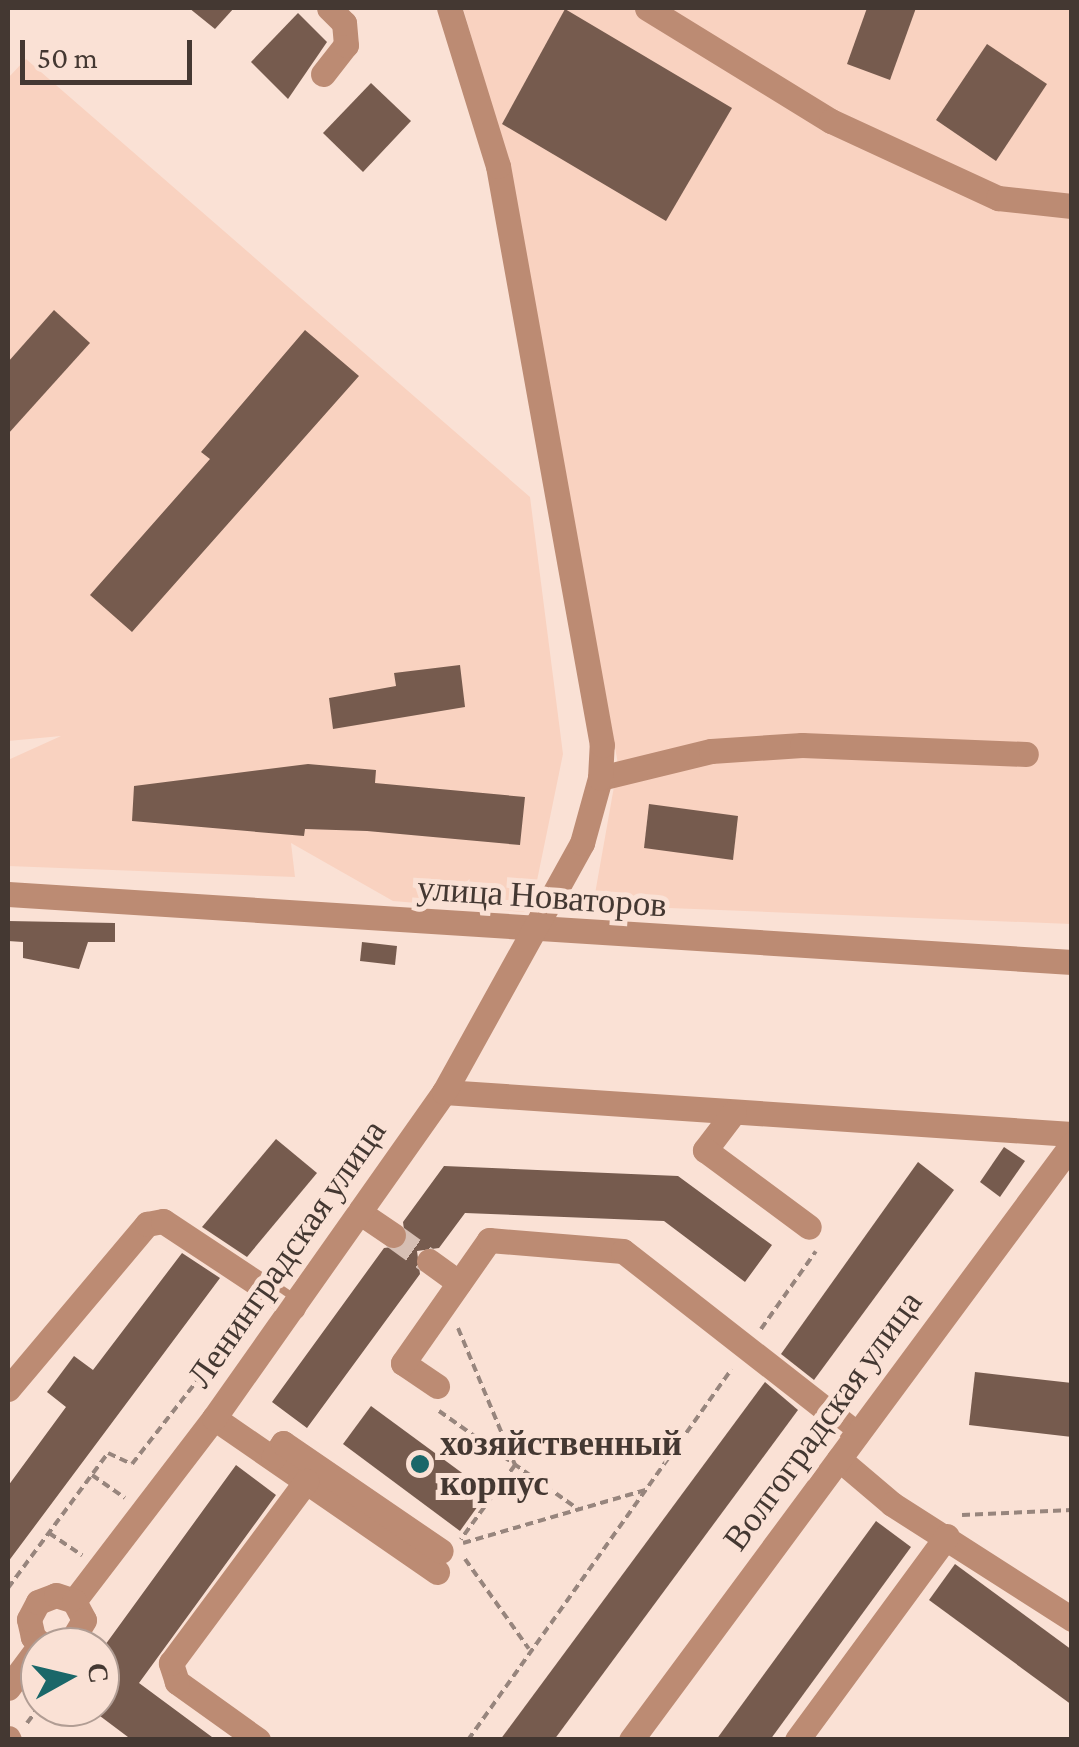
<!DOCTYPE html>
<meta charset="utf-8">
<style>
body{margin:0}
#map{position:relative;width:1079px;height:1747px;overflow:hidden;background:#fae1d5;font-family:"Crimson Pro",serif}
div>[style]{position:absolute}
.built>*{inset:0;background:#f9d2c0}
.building>*{inset:0;background:#765b4e}
.minor-tunnel>*{height:25px;margin-top:-12.5px;transform-origin:0;background:repeating-linear-gradient(90deg,#d6bfb4 0 25px,transparent 0 37px)}
.path>*{height:4px;margin-top:-2px;transform-origin:0;background:repeating-linear-gradient(90deg,#97857d 0 8px,transparent 0 13px)}
.minor>*{height:25px;margin:-12.5px;padding:0 12.5px;transform-origin:12.5px;border-radius:12.5px;background:#bc8b73}
.dots>*{width:28px;height:28px;translate:-50% -50%;box-sizing:border-box;border:5px solid #fae1d5;border-radius:50%}
span{translate:-50% -50%;white-space:nowrap;text-align:center;line-height:1.15;-webkit-text-stroke:10px #fae1d5;paint-order:stroke}
.street-label{font-size:35px;color:#443832}
.poi-label{font-size:35px;color:#443832;font-weight:700}
.left{translate:0 -50%;text-align:left}
.frame{position:absolute;inset:0;border:10px solid #443832;pointer-events:none}
.north{position:absolute;left:20px;top:1627px;width:100px;height:100px;box-sizing:border-box;background:#fae1d5;border:2px solid #b19d94;border-radius:50%;rotate:82deg;font-size:28px;font-weight:700;line-height:40px;text-align:center;color:#443832}
.north::after{content:'';display:block;margin:auto;width:35px;height:45px;background:#1a6769;clip-path:polygon(50% 0,100% 100%,50% 72%,0 100%)}
.scale{position:absolute;left:20px;top:40px;width:172px;height:45px;box-sizing:border-box;border:5px solid #443832;border-top:0;padding-left:12px;font-size:30px;line-height:35px;white-space:nowrap;color:#443832;-webkit-text-stroke:8px #fae1d5;paint-order:stroke}
</style>
<div id="map">
<div class="built">
<i style="clip-path:polygon(463px 8px,1071px 8px,1071px 924px,593px 905px,618px 764px,512px 175px)"></i>
<i style="clip-path:polygon(26px 59px,530px 497px,563px 754px,532px 905px,524px 912px,393px 901px,291px 843px,295px 877px,8px 866px,8px 760px,61px 736px,8px 741px,8px 78px)"></i>
</div>
<div class="building">
<i style="clip-path:polygon(189px 8px,234px 8px,215px 29px)"></i>
<i style="clip-path:polygon(867px 8px,916px 8px,890px 80px,847px 64px)"></i>
<i style="clip-path:polygon(565px 9px,732px 108px,666px 221px,502px 124px)"></i>
<i style="clip-path:polygon(298px 13px,327px 42px,288px 99px,251px 62px)"></i>
<i style="clip-path:polygon(987px 44px,1047px 84px,996px 161px,936px 120px)"></i>
<i style="clip-path:polygon(371px 83px,411px 121px,363px 172px,323px 133px)"></i>
<i style="clip-path:polygon(54px 310px,90px 343px,8px 434px,8px 362px)"></i>
<i style="clip-path:polygon(305px 330px,359px 376px,132px 632px,90px 595px,210px 459px,201px 452px)"></i>
<i style="clip-path:polygon(460px 665px,465px 707px,333px 729px,329px 698px,396px 686px,394px 673px)"></i>
<i style="clip-path:polygon(308px 764px,376px 770px,375px 783px,525px 797px,520px 845px,367px 831px,305px 829px,304px 836px,132px 821px,134px 786px)"></i>
<i style="clip-path:polygon(649px 804px,738px 816px,733px 860px,644px 848px)"></i>
<i style="clip-path:polygon(8px 921px,115px 923px,115px 942px,88px 942px,79px 969px,23px 958px,23px 942px,8px 941px)"></i>
<i style="clip-path:polygon(362px 942px,397px 946px,395px 965px,360px 961px)"></i>
<i style="clip-path:polygon(276px 1139px,317px 1173px,247px 1257px,202px 1227px)"></i>
<i style="clip-path:polygon(1004px 1147px,1025px 1161px,1000px 1197px,980px 1182px)"></i>
<i style="clip-path:polygon(918px 1162px,954px 1190px,814px 1380px,781px 1354px)"></i>
<i style="clip-path:polygon(444px 1166px,678px 1176px,772px 1245px,745px 1282px,664px 1221px,465px 1213px,439px 1248px,417px 1251px,420px 1274px,307px 1428px,272px 1402px,384px 1248px,406px 1245px,403px 1222px)"></i>
<i style="clip-path:polygon(182px 1253px,220px 1278px,8px 1562px,8px 1486px,66px 1407px,47px 1392px,74px 1356px,93px 1370px)"></i>
<i style="clip-path:polygon(975px 1372px,1072px 1383px,1072px 1437px,969px 1425px)"></i>
<i style="clip-path:polygon(765px 1382px,798px 1410px,554px 1740px,500px 1740px)"></i>
<i style="clip-path:polygon(371px 1406px,488px 1492px,460px 1531px,343px 1444px)"></i>
<i style="clip-path:polygon(236px 1465px,276px 1495px,139px 1683px,216px 1740px,132px 1740px,100px 1716px,100px 1685px,112px 1668px,100px 1652px)"></i>
<i style="clip-path:polygon(876px 1521px,911px 1547px,770px 1740px,716px 1740px)"></i>
<i style="clip-path:polygon(955px 1564px,1072px 1650px,1072px 1705px,929px 1600px)"></i>
</div>
<div class="minor-tunnel">
<i style="left:393px;top:1235px;width:44px;rotate:35.8deg"></i>
</div>
<div class="path">
<i style="left:458px;top:1328px;width:148px;rotate:67.4deg"></i>
<i style="left:515px;top:1465px;width:92px;rotate:126.1deg"></i>
<i style="left:761px;top:1329px;width:95px;rotate:-54.8deg"></i>
<i style="left:439px;top:1411px;width:170px;rotate:35.2deg"></i>
<i style="left:92px;top:1475px;width:40px;rotate:34.9deg"></i>
<i style="left:962px;top:1515px;width:110px;rotate:-2.6deg"></i>
<i style="left:49px;top:1533px;width:40px;rotate:34deg"></i>
<i style="left:463px;top:1543px;width:191px;rotate:-16.2deg"></i>
<i style="left:465px;top:1559px;width:110px;rotate:54.6deg"></i>
<i style="left:8px;top:1588px;width:168px;rotate:-53.5deg"></i>
<i style="left:108px;top:1453px;width:26px;rotate:25deg"></i>
<i style="left:132px;top:1464px;width:197px;rotate:-52deg"></i>
<i style="left:27px;top:1723px;width:21px;rotate:-53deg"></i>
<i style="left:468px;top:1740px;width:455px;rotate:-54.6deg"></i>
</div>
<div class="minor">
<i style="left:647px;top:8px;width:216px;rotate:31.6deg"></i>
<i style="left:831px;top:121px;width:184px;rotate:24.8deg"></i>
<i style="left:998px;top:198px;width:74px;rotate:6.2deg"></i>
<i style="left:323px;top:74px;width:37px;rotate:-52deg"></i>
<i style="left:346px;top:45px;width:22px;rotate:-95deg"></i>
<i style="left:344px;top:23px;width:21px;rotate:-135deg"></i>
<i style="left:600px;top:778px;width:114px;rotate:-13.7deg"></i>
<i style="left:711px;top:751px;width:91px;rotate:-3.8deg"></i>
<i style="left:802px;top:745px;width:224px;rotate:2.3deg"></i>
<i style="left:8px;top:894px;width:1066px;rotate:3.66deg"></i>
<i style="left:444px;top:1092px;width:629px;rotate:3.83deg"></i>
<i style="left:734px;top:1112px;width:48px;rotate:127.3deg"></i>
<i style="left:705px;top:1150px;width:129px;rotate:36.5deg"></i>
<i style="left:359px;top:1212px;width:41px;rotate:34.1deg"></i>
<i style="left:429px;top:1261px;width:37px;rotate:36deg"></i>
<i style="left:437px;top:1386px;width:41px;rotate:-145.9deg"></i>
<i style="left:403px;top:1363px;width:150px;rotate:-55deg"></i>
<i style="left:489px;top:1240px;width:134px;rotate:4.7deg"></i>
<i style="left:623px;top:1251px;width:297px;rotate:38deg"></i>
<i style="left:8px;top:1389px;width:216px;rotate:-49.9deg"></i>
<i style="left:147px;top:1224px;width:16px;rotate:-11deg"></i>
<i style="left:163px;top:1221px;width:156px;rotate:33.5deg"></i>
<i style="left:214px;top:1418px;width:271px;rotate:34.6deg"></i>
<i style="left:273px;top:1458px;width:18px;rotate:-56deg"></i>
<i style="left:283px;top:1443px;width:191px;rotate:34.4deg"></i>
<i style="left:839px;top:1459px;width:70px;rotate:40.3deg"></i>
<i style="left:892px;top:1504px;width:214px;rotate:32.6deg"></i>
<i style="left:74px;top:1601px;width:230px;rotate:-52.6deg"></i>
<i style="left:214px;top:1418px;width:399px;rotate:-54.8deg"></i>
<i style="left:444px;top:1092px;width:285px;rotate:-61deg"></i>
<i style="left:582px;top:843px;width:67px;rotate:-74.5deg"></i>
<i style="left:600px;top:778px;width:33px;rotate:-87deg"></i>
<i style="left:602px;top:745px;width:588px;rotate:-100.18deg"></i>
<i style="left:498px;top:166px;width:165px;rotate:-107.2deg"></i>
<i style="left:45px;top:1647px;width:16px;rotate:-140deg"></i>
<i style="left:33px;top:1637px;width:18px;rotate:-103deg"></i>
<i style="left:29px;top:1619px;width:19px;rotate:-62deg"></i>
<i style="left:38px;top:1602px;width:19px;rotate:-21deg"></i>
<i style="left:56px;top:1595px;width:19px;rotate:18deg"></i>
<i style="left:74px;top:1601px;width:21px;rotate:62deg"></i>
<i style="left:84px;top:1620px;width:31px;rotate:121deg"></i>
<i style="left:8px;top:1688px;width:54px;rotate:-53.3deg"></i>
<i style="left:8px;top:1738px;width:2px;rotate:63deg"></i>
<i style="left:258px;top:1740px;width:100px;rotate:-144.4deg"></i>
<i style="left:177px;top:1682px;width:20px;rotate:-108deg"></i>
<i style="left:171px;top:1663px;width:227px;rotate:-53.4deg"></i>
<i style="left:631px;top:1740px;width:741px;rotate:-53.5deg"></i>
<i style="left:797px;top:1740px;width:253px;rotate:-53.7deg"></i>
</div>
<div class="dots">
<i style="left:420px;top:1464px;background:#1a6769"></i>
</div>
<div class="street-label">
<span style="left:542px;top:897px;rotate:4deg">улица Новаторов</span>
<span style="left:287px;top:1254px;rotate:-55deg">Ленинградская улица</span>
<span style="left:823px;top:1421px;rotate:-54deg">Волгоградская улица</span>
</div>
<div class="poi-label">
<span class="left" style="left:440px;top:1464px">хозяйственный<br>корпус</span>
</div>
<div class="frame"></div>
<div class="north">С</div>
<div class="scale">50 m</div>
</div>
